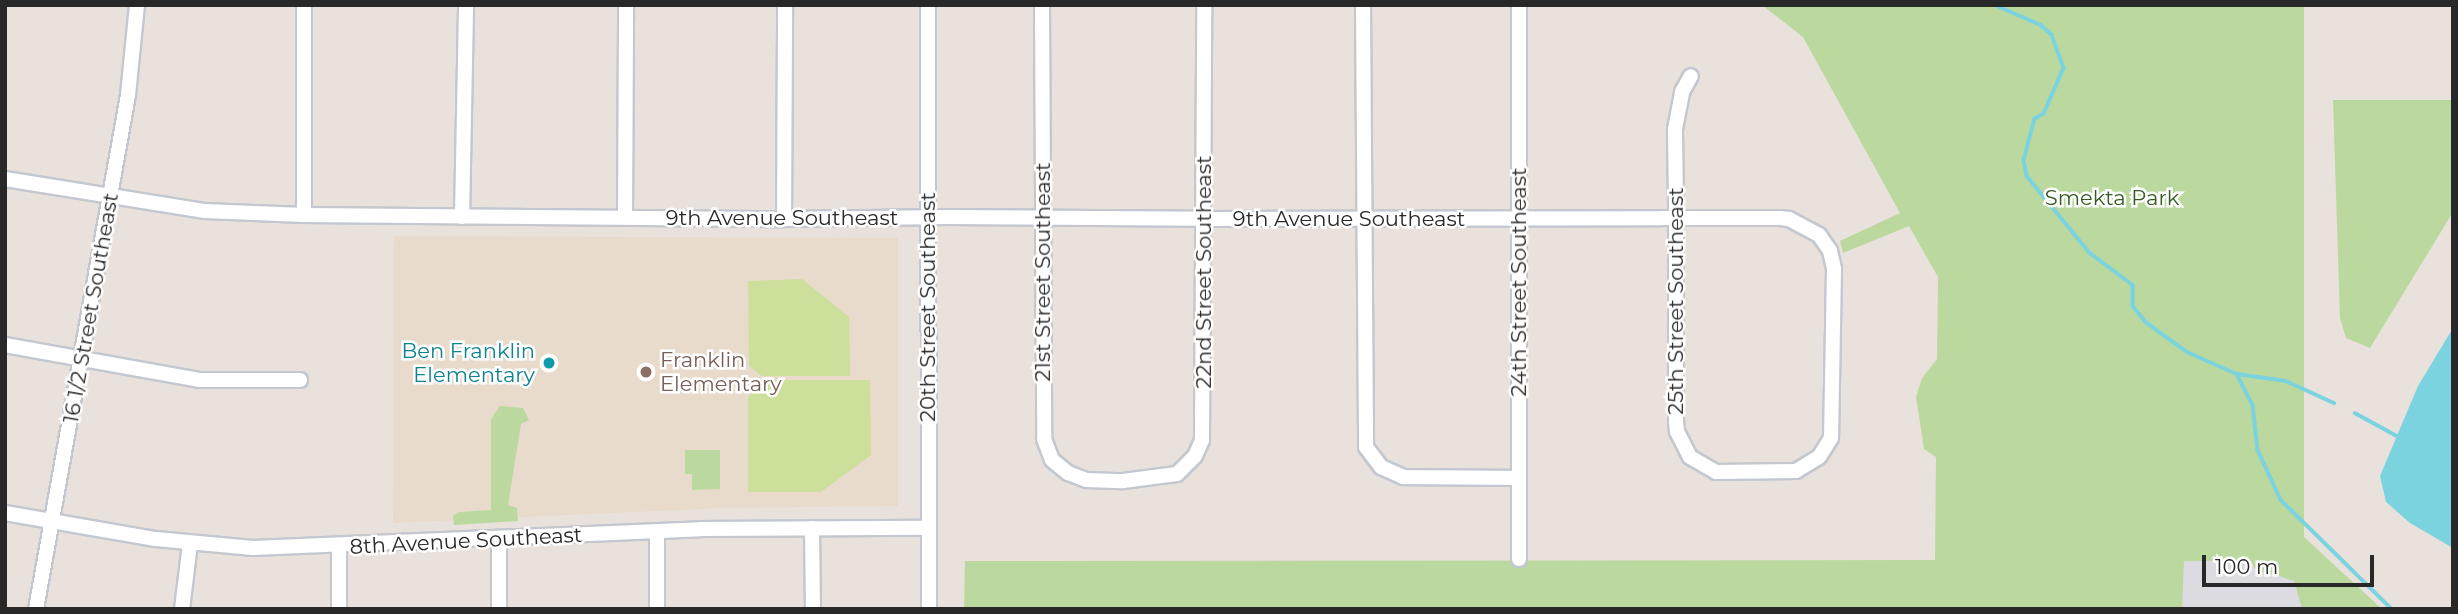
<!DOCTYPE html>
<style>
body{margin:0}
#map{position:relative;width:2458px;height:614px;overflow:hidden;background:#e9e1db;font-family:Montserrat,sans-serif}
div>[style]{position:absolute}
.industrial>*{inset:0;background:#dcdbe2}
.education>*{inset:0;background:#e8dbcc}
.green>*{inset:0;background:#bbd99e}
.pitch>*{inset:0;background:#ccdf9b}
.water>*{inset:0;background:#7ad3df}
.stream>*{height:3.5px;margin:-1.75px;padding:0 1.75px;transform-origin:1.75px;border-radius:1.75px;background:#7ad3df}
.roads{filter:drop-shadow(2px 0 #c3c8d0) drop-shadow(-2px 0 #c3c8d0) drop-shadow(0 2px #c3c8d0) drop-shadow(0 -2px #c3c8d0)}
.minor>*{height:14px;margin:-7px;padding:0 7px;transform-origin:7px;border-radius:7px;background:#fff}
.dots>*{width:19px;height:19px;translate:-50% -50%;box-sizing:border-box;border:4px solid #fff;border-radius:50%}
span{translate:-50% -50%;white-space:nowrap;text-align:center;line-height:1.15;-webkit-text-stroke:5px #fff;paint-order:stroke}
.park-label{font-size:21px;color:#365b22}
.street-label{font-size:21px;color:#282828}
.culture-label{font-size:21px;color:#0d838f}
.right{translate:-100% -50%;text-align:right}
.education-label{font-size:21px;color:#785e54}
.left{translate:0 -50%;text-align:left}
.frame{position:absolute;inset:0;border:7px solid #282828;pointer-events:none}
.scale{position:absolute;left:2202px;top:555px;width:172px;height:32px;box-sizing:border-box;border:4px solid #282828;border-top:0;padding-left:9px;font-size:21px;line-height:24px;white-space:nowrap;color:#282828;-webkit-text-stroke:5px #fff;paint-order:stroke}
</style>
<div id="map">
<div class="industrial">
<i style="clip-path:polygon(2183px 561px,2251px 561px,2254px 568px,2294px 581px,2302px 609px,2182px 609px)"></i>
</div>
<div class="education">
<i style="clip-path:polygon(394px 236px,898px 238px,898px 506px,722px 508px,393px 523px)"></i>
</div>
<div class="green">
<i style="clip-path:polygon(1762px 5px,2304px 5px,2304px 537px,2382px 609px,2302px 609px,2294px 581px,2254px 568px,2251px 561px,2184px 561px,2182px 609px,964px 609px,965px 561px,1935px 560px,1936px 457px,1924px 449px,1916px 397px,1922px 378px,1937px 359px,1938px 277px,1909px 226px,1843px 253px,1840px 241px,1900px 213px,1803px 37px)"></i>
<i style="clip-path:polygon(2333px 100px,2453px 100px,2453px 212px,2370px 348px,2346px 338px,2340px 318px)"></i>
<i style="clip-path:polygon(500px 406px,523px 408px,529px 420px,521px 424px,508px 505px,517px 508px,518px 521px,454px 525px,453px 516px,459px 512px,491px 510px,491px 419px)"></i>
<i style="clip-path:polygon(685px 450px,720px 450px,720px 489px,692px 490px,692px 474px,685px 474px)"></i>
</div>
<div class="pitch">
<i style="clip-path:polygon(802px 279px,849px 317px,850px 376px,762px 376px,749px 366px,748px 281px)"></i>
<i style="clip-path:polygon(765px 380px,870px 380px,871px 455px,821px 492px,748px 492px,748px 397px)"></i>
</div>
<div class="water">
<i style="clip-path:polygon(2453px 328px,2453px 548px,2410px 523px,2386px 502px,2380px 476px,2418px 386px)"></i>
</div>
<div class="stream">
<i style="left:1995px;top:5px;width:50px;rotate:23.5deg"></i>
<i style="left:2041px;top:25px;width:15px;rotate:42deg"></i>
<i style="left:2052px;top:35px;width:35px;rotate:70deg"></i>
<i style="left:2064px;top:68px;width:50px;rotate:113.5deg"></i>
<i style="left:2044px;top:114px;width:10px;rotate:151deg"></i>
<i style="left:2035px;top:119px;width:42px;rotate:105deg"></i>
<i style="left:2024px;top:160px;width:16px;rotate:79deg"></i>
<i style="left:2027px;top:176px;width:99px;rotate:50.7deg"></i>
<i style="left:2090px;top:253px;width:54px;rotate:36.7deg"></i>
<i style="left:2133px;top:285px;width:21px;rotate:90deg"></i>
<i style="left:2133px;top:306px;width:22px;rotate:51deg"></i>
<i style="left:2147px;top:323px;width:49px;rotate:35.9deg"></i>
<i style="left:2187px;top:352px;width:55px;rotate:23.7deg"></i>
<i style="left:2237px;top:374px;width:49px;rotate:8.1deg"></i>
<i style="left:2286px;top:381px;width:53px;rotate:24.6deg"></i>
<i style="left:2238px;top:376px;width:33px;rotate:63deg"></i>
<i style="left:2253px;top:405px;width:45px;rotate:83.7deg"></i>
<i style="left:2258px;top:450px;width:55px;rotate:65.3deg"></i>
<i style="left:2281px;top:500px;width:156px;rotate:44.5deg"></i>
<i style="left:2355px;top:413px;width:50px;rotate:28.6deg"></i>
</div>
<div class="roads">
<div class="minor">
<i style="left:304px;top:5px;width:210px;rotate:90deg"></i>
<i style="left:928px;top:5px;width:604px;rotate:89.91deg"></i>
<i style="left:1042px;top:5px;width:434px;rotate:89.7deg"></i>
<i style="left:1044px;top:439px;width:22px;rotate:69deg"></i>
<i style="left:1052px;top:460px;width:21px;rotate:39deg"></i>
<i style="left:1068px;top:473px;width:19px;rotate:21deg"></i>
<i style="left:1086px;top:480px;width:37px;rotate:2deg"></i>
<i style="left:1123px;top:481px;width:54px;rotate:-7.4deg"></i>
<i style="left:1177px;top:474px;width:25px;rotate:-45deg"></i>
<i style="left:1195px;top:456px;width:17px;rotate:-66deg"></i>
<i style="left:1202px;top:440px;width:435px;rotate:-89.7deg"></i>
<i style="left:1363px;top:5px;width:442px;rotate:89.6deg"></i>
<i style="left:1366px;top:447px;width:25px;rotate:53deg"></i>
<i style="left:1381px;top:467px;width:24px;rotate:24deg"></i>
<i style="left:1403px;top:477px;width:116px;rotate:0.5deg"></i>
<i style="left:1519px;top:5px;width:554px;rotate:90deg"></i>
<i style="left:5px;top:179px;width:203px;rotate:9.1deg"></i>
<i style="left:205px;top:211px;width:99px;rotate:2.3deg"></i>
<i style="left:304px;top:215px;width:480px;rotate:0.5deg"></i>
<i style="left:784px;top:219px;width:164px;rotate:-0.7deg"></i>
<i style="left:948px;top:217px;width:257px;rotate:0.4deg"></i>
<i style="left:1205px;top:219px;width:457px;rotate:-0.1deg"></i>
<i style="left:1662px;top:218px;width:118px"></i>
<i style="left:1780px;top:218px;width:9px;rotate:6deg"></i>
<i style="left:1789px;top:219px;width:34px;rotate:28deg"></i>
<i style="left:1819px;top:235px;width:19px;rotate:55deg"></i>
<i style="left:1830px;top:251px;width:18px;rotate:77deg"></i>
<i style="left:1834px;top:269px;width:169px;rotate:91deg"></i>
<i style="left:1831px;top:438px;width:22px;rotate:122deg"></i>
<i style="left:1819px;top:457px;width:27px;rotate:149deg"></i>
<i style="left:1796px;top:471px;width:80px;rotate:179.3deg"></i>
<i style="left:1716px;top:472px;width:30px;rotate:-150deg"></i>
<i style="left:1690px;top:457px;width:28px;rotate:-117deg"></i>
<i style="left:1677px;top:432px;width:11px;rotate:-95deg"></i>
<i style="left:1676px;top:421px;width:217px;rotate:-90deg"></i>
<i style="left:1676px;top:204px;width:75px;rotate:-90.8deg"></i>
<i style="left:1675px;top:129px;width:38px;rotate:-79deg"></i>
<i style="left:1682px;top:92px;width:18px;rotate:-61deg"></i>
<i style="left:462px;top:217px;width:212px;rotate:-88.9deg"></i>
<i style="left:625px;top:217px;width:212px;rotate:-89.7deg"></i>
<i style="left:784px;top:219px;width:214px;rotate:-89.7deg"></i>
<i style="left:5px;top:345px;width:197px;rotate:10.2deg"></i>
<i style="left:199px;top:380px;width:101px"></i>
<i style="left:5px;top:513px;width:153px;rotate:9.8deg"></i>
<i style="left:156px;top:539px;width:97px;rotate:5.3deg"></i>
<i style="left:253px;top:548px;width:448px;rotate:-2.4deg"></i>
<i style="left:701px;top:529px;width:228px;rotate:-0.3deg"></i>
<i style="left:812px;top:528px;width:81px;rotate:89.3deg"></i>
<i style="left:499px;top:539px;width:70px;rotate:90deg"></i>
<i style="left:339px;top:547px;width:62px;rotate:90deg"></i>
<i style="left:36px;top:609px;width:522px;rotate:-79.85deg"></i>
<i style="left:128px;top:95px;width:90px;rotate:-84.3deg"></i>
<i style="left:182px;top:609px;width:65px;rotate:-83deg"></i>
<i style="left:657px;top:609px;width:77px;rotate:-90deg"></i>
</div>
</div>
<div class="dots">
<i style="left:549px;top:363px;background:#0f9aa8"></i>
<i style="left:646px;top:372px;background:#8d6e63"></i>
</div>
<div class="park-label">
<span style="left:2112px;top:198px">Smekta Park</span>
</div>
<div class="street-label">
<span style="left:782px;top:218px">9th Avenue Southeast</span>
<span style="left:1349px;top:219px">9th Avenue Southeast</span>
<span style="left:1043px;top:272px;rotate:-90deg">21st Street Southeast</span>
<span style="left:1204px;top:272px;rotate:-90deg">22nd Street Southeast</span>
<span style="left:1519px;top:282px;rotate:-90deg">24th Street Southeast</span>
<span style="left:1676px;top:301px;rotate:-90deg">25th Street Southeast</span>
<span style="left:928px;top:307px;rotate:-90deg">20th Street Southeast</span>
<span style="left:91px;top:308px;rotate:-80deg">16 1/2 Street Southeast</span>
<span style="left:466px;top:541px;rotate:-3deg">8th Avenue Southeast</span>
</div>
<div class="culture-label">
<span class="right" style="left:535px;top:363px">Ben Franklin<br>Elementary</span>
</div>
<div class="education-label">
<span class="left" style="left:660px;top:372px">Franklin<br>Elementary</span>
</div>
<div class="frame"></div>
<div class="scale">100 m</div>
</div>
